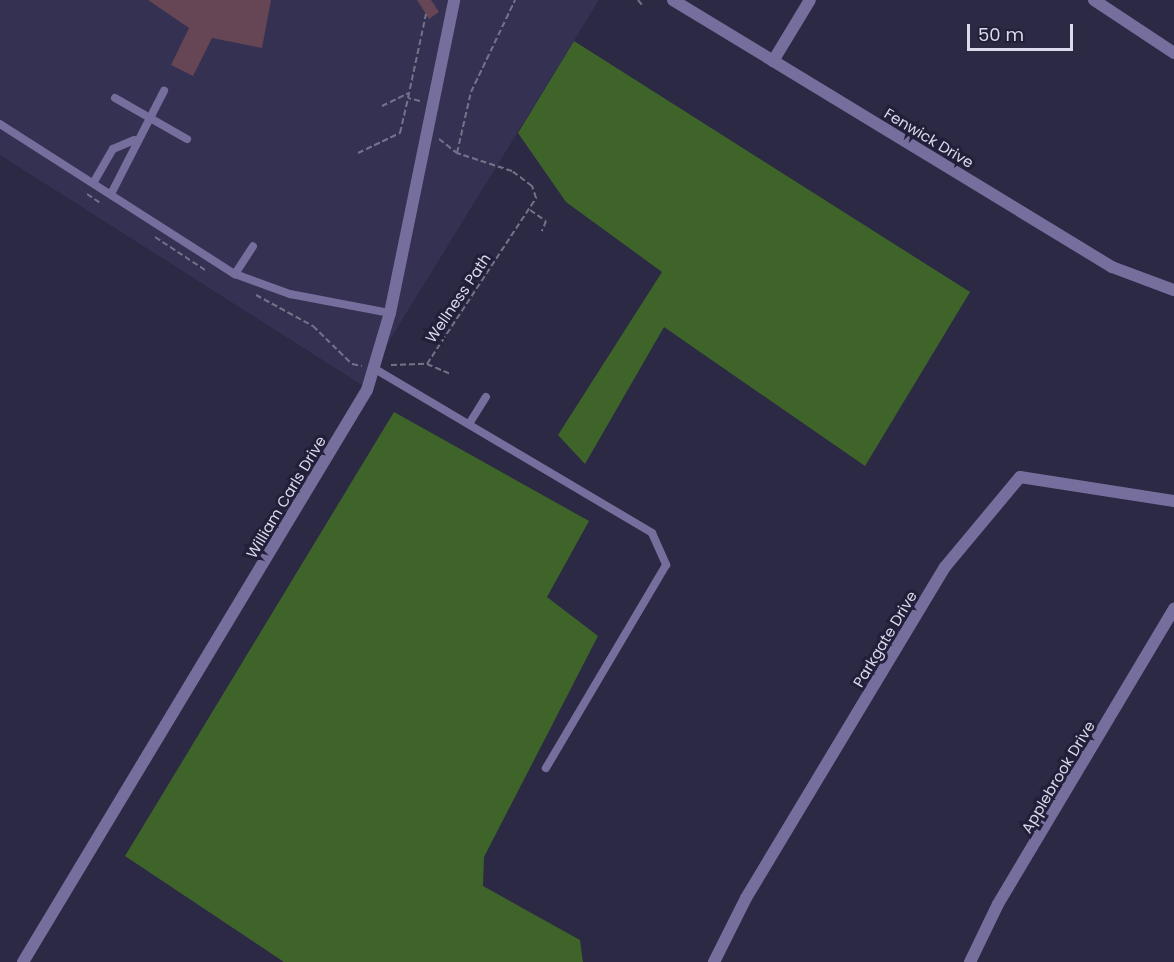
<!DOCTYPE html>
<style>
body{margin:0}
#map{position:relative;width:1174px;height:962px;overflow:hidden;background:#2b2944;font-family:Poppins,sans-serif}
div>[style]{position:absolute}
.built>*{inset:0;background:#343153}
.forest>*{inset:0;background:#3e642a}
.building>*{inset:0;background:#664655}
.path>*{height:2px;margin-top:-1px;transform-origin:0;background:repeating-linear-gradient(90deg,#737289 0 6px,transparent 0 9px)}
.service>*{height:8px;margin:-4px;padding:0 4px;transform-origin:4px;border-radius:4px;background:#766e9c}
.minor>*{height:12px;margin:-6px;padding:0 6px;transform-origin:6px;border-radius:6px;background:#766e9c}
span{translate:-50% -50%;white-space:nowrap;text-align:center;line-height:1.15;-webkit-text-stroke:6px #211f39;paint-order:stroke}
.street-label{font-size:15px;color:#dadaec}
.scale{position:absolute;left:967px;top:24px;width:106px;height:27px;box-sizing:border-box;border:3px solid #dadaec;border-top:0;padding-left:8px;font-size:18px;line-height:21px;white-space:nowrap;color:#dadaec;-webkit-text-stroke:4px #211f39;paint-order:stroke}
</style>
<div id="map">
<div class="built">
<i style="clip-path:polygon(0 0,599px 0,362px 385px,0 155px)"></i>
</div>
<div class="forest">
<i style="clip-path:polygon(574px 41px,970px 292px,865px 466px,664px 327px,585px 464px,558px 435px,662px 272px,566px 202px,518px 133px)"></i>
<i style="clip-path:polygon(394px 412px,589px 521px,547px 597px,598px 636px,484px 857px,483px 886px,580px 940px,583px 962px,284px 962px,125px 856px)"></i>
</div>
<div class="building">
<i style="clip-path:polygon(148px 0,271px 0,262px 48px,212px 38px,193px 76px,171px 65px,189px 28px)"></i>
<i style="clip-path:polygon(417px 0,431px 0,439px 12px,429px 19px)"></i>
</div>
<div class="path">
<i style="left:638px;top:0;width:6px;rotate:51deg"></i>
<i style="left:420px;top:101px;width:12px;rotate:-166deg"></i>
<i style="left:408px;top:98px;width:86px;rotate:-77.9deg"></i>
<i style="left:382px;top:106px;width:30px;rotate:-26deg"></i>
<i style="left:439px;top:139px;width:23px;rotate:38deg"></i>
<i style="left:358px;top:153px;width:47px;rotate:-25.5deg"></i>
<i style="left:400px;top:133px;width:36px;rotate:-77deg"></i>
<i style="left:87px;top:194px;width:18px;rotate:34deg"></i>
<i style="left:530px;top:210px;width:19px;rotate:35deg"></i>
<i style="left:546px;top:221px;width:11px;rotate:112deg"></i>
<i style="left:155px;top:237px;width:60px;rotate:33.4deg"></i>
<i style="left:256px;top:295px;width:65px;rotate:28.5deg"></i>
<i style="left:313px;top:326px;width:54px;rotate:44.3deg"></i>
<i style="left:352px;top:364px;width:10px;rotate:11deg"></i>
<i style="left:427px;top:364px;width:26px;rotate:23deg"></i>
<i style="left:391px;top:365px;width:36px;rotate:-2deg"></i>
<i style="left:427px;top:364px;width:199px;rotate:-56.7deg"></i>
<i style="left:536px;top:198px;width:13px;rotate:-108deg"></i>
<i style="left:532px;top:186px;width:25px;rotate:-143deg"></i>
<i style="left:512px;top:171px;width:58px;rotate:-161.9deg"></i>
<i style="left:457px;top:153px;width:63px;rotate:-77.1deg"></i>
<i style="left:471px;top:92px;width:102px;rotate:-64.4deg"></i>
</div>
<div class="service">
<i style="left:115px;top:98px;width:83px;rotate:29.7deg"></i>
<i style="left:0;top:124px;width:279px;rotate:32.6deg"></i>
<i style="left:235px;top:274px;width:59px;rotate:20deg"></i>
<i style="left:290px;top:294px;width:102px;rotate:10.8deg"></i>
<i style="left:95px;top:180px;width:36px;rotate:-60deg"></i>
<i style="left:113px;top:149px;width:23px;rotate:-23deg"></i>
<i style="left:112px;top:192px;width:114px;rotate:-62.8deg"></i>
<i style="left:235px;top:274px;width:33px;rotate:-57deg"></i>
<i style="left:375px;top:369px;width:322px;rotate:30.6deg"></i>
<i style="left:652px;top:533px;width:35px;rotate:66deg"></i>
<i style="left:666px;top:565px;width:236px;rotate:120.6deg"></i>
<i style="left:469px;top:424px;width:32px;rotate:-58deg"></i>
</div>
<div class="minor">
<i style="left:673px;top:0;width:514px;rotate:31.31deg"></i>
<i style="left:1112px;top:267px;width:66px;rotate:20.4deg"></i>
<i style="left:1094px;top:0;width:96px;rotate:33.5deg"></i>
<i style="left:773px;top:61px;width:71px;rotate:-58.8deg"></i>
<i style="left:23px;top:962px;width:667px;rotate:-58.98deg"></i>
<i style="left:367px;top:390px;width:80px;rotate:-73.4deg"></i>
<i style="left:390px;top:313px;width:319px;rotate:-78.4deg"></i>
<i style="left:714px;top:962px;width:72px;rotate:-63.4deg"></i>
<i style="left:746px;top:898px;width:386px;rotate:-59deg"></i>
<i style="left:945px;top:567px;width:117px;rotate:-50.2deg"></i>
<i style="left:1020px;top:477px;width:156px;rotate:8.9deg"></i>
<i style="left:970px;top:962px;width:64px;rotate:-64.2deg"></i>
<i style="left:998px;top:904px;width:344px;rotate:-59.2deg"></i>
</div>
<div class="street-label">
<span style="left:929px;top:138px;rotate:31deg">Fenwick Drive</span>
<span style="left:458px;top:298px;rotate:-56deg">Wellness Path</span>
<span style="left:286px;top:497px;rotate:-59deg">William Carls Drive</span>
<span style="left:885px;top:639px;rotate:-59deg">Parkgate Drive</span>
<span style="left:1058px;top:777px;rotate:-59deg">Applebrook Drive</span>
</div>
<div class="scale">50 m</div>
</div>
